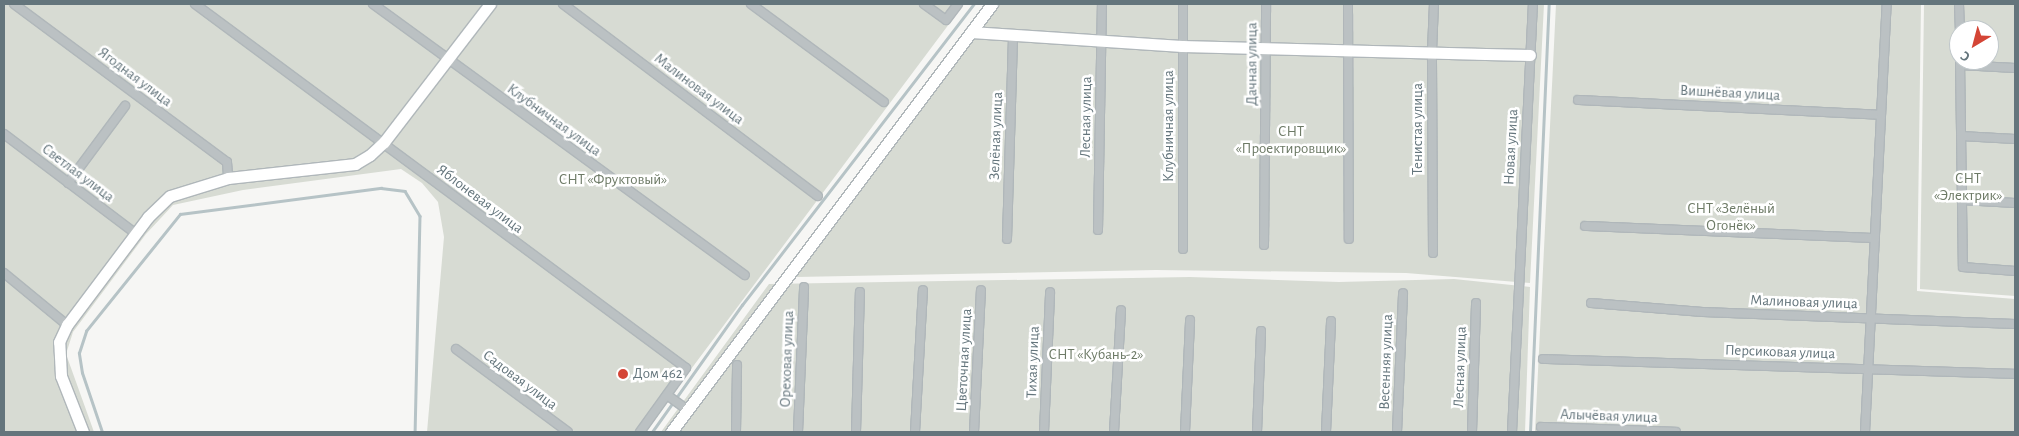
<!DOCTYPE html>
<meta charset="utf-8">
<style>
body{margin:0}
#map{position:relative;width:2019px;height:436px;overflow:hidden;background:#f6f6f4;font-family:"Alegreya Sans",sans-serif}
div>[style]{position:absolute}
.green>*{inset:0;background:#d7dbd3}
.stream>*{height:2.5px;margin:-1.25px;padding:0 1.25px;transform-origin:1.25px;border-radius:1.25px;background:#b6c3c6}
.roads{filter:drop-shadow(1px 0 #b0b7ba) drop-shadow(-1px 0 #b0b7ba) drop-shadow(0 1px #b0b7ba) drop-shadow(0 -1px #b0b7ba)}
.street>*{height:8px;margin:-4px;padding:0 4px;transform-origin:4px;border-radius:4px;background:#bbc1c3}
.secondary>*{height:11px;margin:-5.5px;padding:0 5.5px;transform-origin:5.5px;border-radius:5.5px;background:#fff}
.dots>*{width:14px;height:14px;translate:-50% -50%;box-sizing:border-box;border:2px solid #fff;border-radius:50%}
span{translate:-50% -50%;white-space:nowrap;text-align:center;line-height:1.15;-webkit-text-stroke:5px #fff;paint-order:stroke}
.street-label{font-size:15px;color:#64757c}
.park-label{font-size:15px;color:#6d7a66}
.poi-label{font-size:15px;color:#64757c}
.left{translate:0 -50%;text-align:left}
.frame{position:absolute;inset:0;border:5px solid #64757c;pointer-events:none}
.north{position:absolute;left:1949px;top:20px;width:50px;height:50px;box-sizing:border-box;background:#fff;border:1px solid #c1c8cb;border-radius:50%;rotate:217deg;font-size:14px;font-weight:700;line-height:20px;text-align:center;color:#64757c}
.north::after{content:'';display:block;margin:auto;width:18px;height:22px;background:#d44536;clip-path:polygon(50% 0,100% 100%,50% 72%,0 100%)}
</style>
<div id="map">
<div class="green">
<i style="clip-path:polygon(4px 4px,964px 4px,644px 432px,427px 432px,444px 237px,438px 202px,422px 183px,401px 169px,243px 190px,173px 205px,146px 234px,73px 332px,66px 354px,94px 432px,4px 432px)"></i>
<i style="clip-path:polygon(1000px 4px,1544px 4px,1530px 283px,1406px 273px,1156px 270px,796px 277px)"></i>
<i style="clip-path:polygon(1556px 4px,1921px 4px,1917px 291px,2015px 299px,2015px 432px,1535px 432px)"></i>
<i style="clip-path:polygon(evenodd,1924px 4px,2015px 4px,2015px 296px,1920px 289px,1924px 4px,1959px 30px,1989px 30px,1989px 60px,1959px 60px,1959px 30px)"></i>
<i style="clip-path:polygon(1190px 277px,1339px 282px,1454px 279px,1530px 287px,1525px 432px,661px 432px,769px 284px)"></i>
</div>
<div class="stream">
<i style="left:102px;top:432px;width:62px;rotate:-108.7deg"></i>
<i style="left:82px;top:373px;width:20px;rotate:-99deg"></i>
<i style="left:79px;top:353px;width:23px;rotate:-72deg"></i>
<i style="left:86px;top:331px;width:150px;rotate:-51.2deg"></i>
<i style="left:180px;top:214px;width:203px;rotate:-7.4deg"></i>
<i style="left:381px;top:188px;width:24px;rotate:7deg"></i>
<i style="left:405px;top:191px;width:29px;rotate:59deg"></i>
<i style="left:420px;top:216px;width:216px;rotate:91.3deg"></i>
<i style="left:652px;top:432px;width:156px;rotate:-54.7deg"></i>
<i style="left:742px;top:305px;width:380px;rotate:-52.4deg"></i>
<i style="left:1530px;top:432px;width:428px;rotate:-87.5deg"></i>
</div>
<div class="roads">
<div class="street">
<i style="left:14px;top:4px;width:265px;rotate:36.6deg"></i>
<i style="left:227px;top:162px;width:16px;rotate:86deg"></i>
<i style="left:195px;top:4px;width:611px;rotate:36.55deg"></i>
<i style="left:686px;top:368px;width:79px;rotate:125.7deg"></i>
<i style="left:373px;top:4px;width:460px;rotate:36.1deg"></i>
<i style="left:563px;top:4px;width:319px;rotate:37deg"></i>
<i style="left:751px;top:4px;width:165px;rotate:36.4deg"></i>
<i style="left:924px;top:4px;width:27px;rotate:36deg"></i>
<i style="left:946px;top:20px;width:20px;rotate:-53deg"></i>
<i style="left:1183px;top:4px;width:245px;rotate:90deg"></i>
<i style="left:1348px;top:4px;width:235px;rotate:89.8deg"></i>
<i style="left:1959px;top:4px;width:26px;rotate:88deg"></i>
<i style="left:1960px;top:60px;width:207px;rotate:89.2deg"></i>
<i style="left:1963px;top:267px;width:52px;rotate:4.4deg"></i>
<i style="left:1960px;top:65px;width:55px;rotate:3.1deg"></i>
<i style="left:1578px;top:100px;width:303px;rotate:2.8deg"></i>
<i style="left:4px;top:134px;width:166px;rotate:37.1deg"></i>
<i style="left:1961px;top:136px;width:54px;rotate:3.2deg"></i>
<i style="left:68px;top:183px;width:96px;rotate:-53.5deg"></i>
<i style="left:1962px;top:200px;width:53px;rotate:3.2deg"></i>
<i style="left:1585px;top:226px;width:290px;rotate:2.4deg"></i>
<i style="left:1098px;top:230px;width:226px;rotate:-89deg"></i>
<i style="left:1007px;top:239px;width:204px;rotate:-88.3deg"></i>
<i style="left:1264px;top:245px;width:241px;rotate:-89.5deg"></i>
<i style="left:1433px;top:253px;width:202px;rotate:-90.3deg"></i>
<i style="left:1432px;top:51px;width:47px;rotate:-87.6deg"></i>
<i style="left:4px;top:273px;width:82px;rotate:39.5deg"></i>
<i style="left:1591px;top:303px;width:112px;rotate:4.6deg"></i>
<i style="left:1703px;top:312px;width:312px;rotate:2.2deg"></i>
<i style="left:456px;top:349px;width:139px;rotate:36.5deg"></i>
<i style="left:1543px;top:359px;width:472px;rotate:1.8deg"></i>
<i style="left:667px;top:395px;width:26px;rotate:36deg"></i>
<i style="left:1541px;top:427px;width:135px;rotate:2.1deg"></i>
<i style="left:736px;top:432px;width:67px;rotate:-89.1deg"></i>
<i style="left:798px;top:432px;width:145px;rotate:-87.6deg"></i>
<i style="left:856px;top:432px;width:140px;rotate:-88.4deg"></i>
<i style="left:915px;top:432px;width:142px;rotate:-86.8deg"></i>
<i style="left:974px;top:432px;width:142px;rotate:-87.2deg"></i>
<i style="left:1044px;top:432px;width:140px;rotate:-87.5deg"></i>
<i style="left:1114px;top:432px;width:122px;rotate:-86.7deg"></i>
<i style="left:1185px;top:432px;width:112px;rotate:-87.4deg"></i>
<i style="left:1257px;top:432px;width:101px;rotate:-87.7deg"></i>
<i style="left:1326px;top:432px;width:111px;rotate:-87.4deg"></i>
<i style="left:1397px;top:432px;width:139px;rotate:-87.5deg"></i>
<i style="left:1472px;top:432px;width:129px;rotate:-88.2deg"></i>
<i style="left:1512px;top:432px;width:429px;rotate:-87.2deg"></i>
<i style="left:1865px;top:432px;width:429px;rotate:-87.1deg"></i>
</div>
<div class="secondary">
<i style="left:971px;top:32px;width:211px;rotate:3.8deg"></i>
<i style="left:1182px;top:46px;width:348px;rotate:1.5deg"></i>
<i style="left:83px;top:432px;width:60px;rotate:-111.4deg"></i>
<i style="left:61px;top:376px;width:34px;rotate:-93deg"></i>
<i style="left:59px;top:342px;width:19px;rotate:-65deg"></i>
<i style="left:67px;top:325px;width:135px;rotate:-53.1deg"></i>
<i style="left:148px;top:217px;width:30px;rotate:-44deg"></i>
<i style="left:170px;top:196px;width:61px;rotate:-17.2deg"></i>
<i style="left:228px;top:178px;width:128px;rotate:-6.3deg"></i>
<i style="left:355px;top:164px;width:17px;rotate:-31deg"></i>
<i style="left:370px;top:155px;width:19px;rotate:-43deg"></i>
<i style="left:384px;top:142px;width:174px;rotate:-52.5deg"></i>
<i style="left:671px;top:432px;width:535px;rotate:-53.13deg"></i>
</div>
</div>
<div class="dots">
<i style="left:623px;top:374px;background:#d44536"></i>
</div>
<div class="street-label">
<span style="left:1252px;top:64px;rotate:-90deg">Дачная улица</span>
<span style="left:135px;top:77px;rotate:37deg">Ягодная улица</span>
<span style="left:699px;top:89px;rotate:37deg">Малиновая улица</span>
<span style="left:1730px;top:93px;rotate:3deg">Вишнёвая улица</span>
<span style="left:1086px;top:117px;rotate:-89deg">Лесная улица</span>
<span style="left:554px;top:120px;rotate:36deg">Клубничная улица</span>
<span style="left:1169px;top:126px;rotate:-90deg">Клубничная улица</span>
<span style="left:1418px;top:129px;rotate:-90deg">Тенистая улица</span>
<span style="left:996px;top:136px;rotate:-88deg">Зелёная улица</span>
<span style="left:1511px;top:147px;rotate:-87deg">Новая улица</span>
<span style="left:78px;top:173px;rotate:37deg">Светлая улица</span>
<span style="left:480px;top:199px;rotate:37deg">Яблоневая улица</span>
<span style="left:1804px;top:302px;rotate:2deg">Малиновая улица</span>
<span style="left:1780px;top:352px;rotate:2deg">Персиковая улица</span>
<span style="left:787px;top:359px;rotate:-88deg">Ореховая улица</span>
<span style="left:964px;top:360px;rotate:-87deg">Цветочная улица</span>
<span style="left:1033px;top:362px;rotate:-88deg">Тихая улица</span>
<span style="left:1386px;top:362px;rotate:-88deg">Весенняя улица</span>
<span style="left:1460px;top:367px;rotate:-88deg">Лесная улица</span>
<span style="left:520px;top:380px;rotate:37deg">Садовая улица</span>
<span style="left:1609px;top:416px;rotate:2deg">Алычёвая улица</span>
</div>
<div class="park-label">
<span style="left:1291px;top:140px">СНТ<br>«Проектировщик»</span>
<span style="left:1968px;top:187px">СНТ<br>«Электрик»</span>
<span style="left:613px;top:180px">СНТ «Фруктовый»</span>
<span style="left:1731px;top:217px">СНТ «Зелёный<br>Огонёк»</span>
<span style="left:1096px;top:355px">СНТ «Кубань-2»</span>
</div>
<div class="poi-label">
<span class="left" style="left:633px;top:374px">Дом 462</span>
</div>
<div class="frame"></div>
<div class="north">С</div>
</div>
